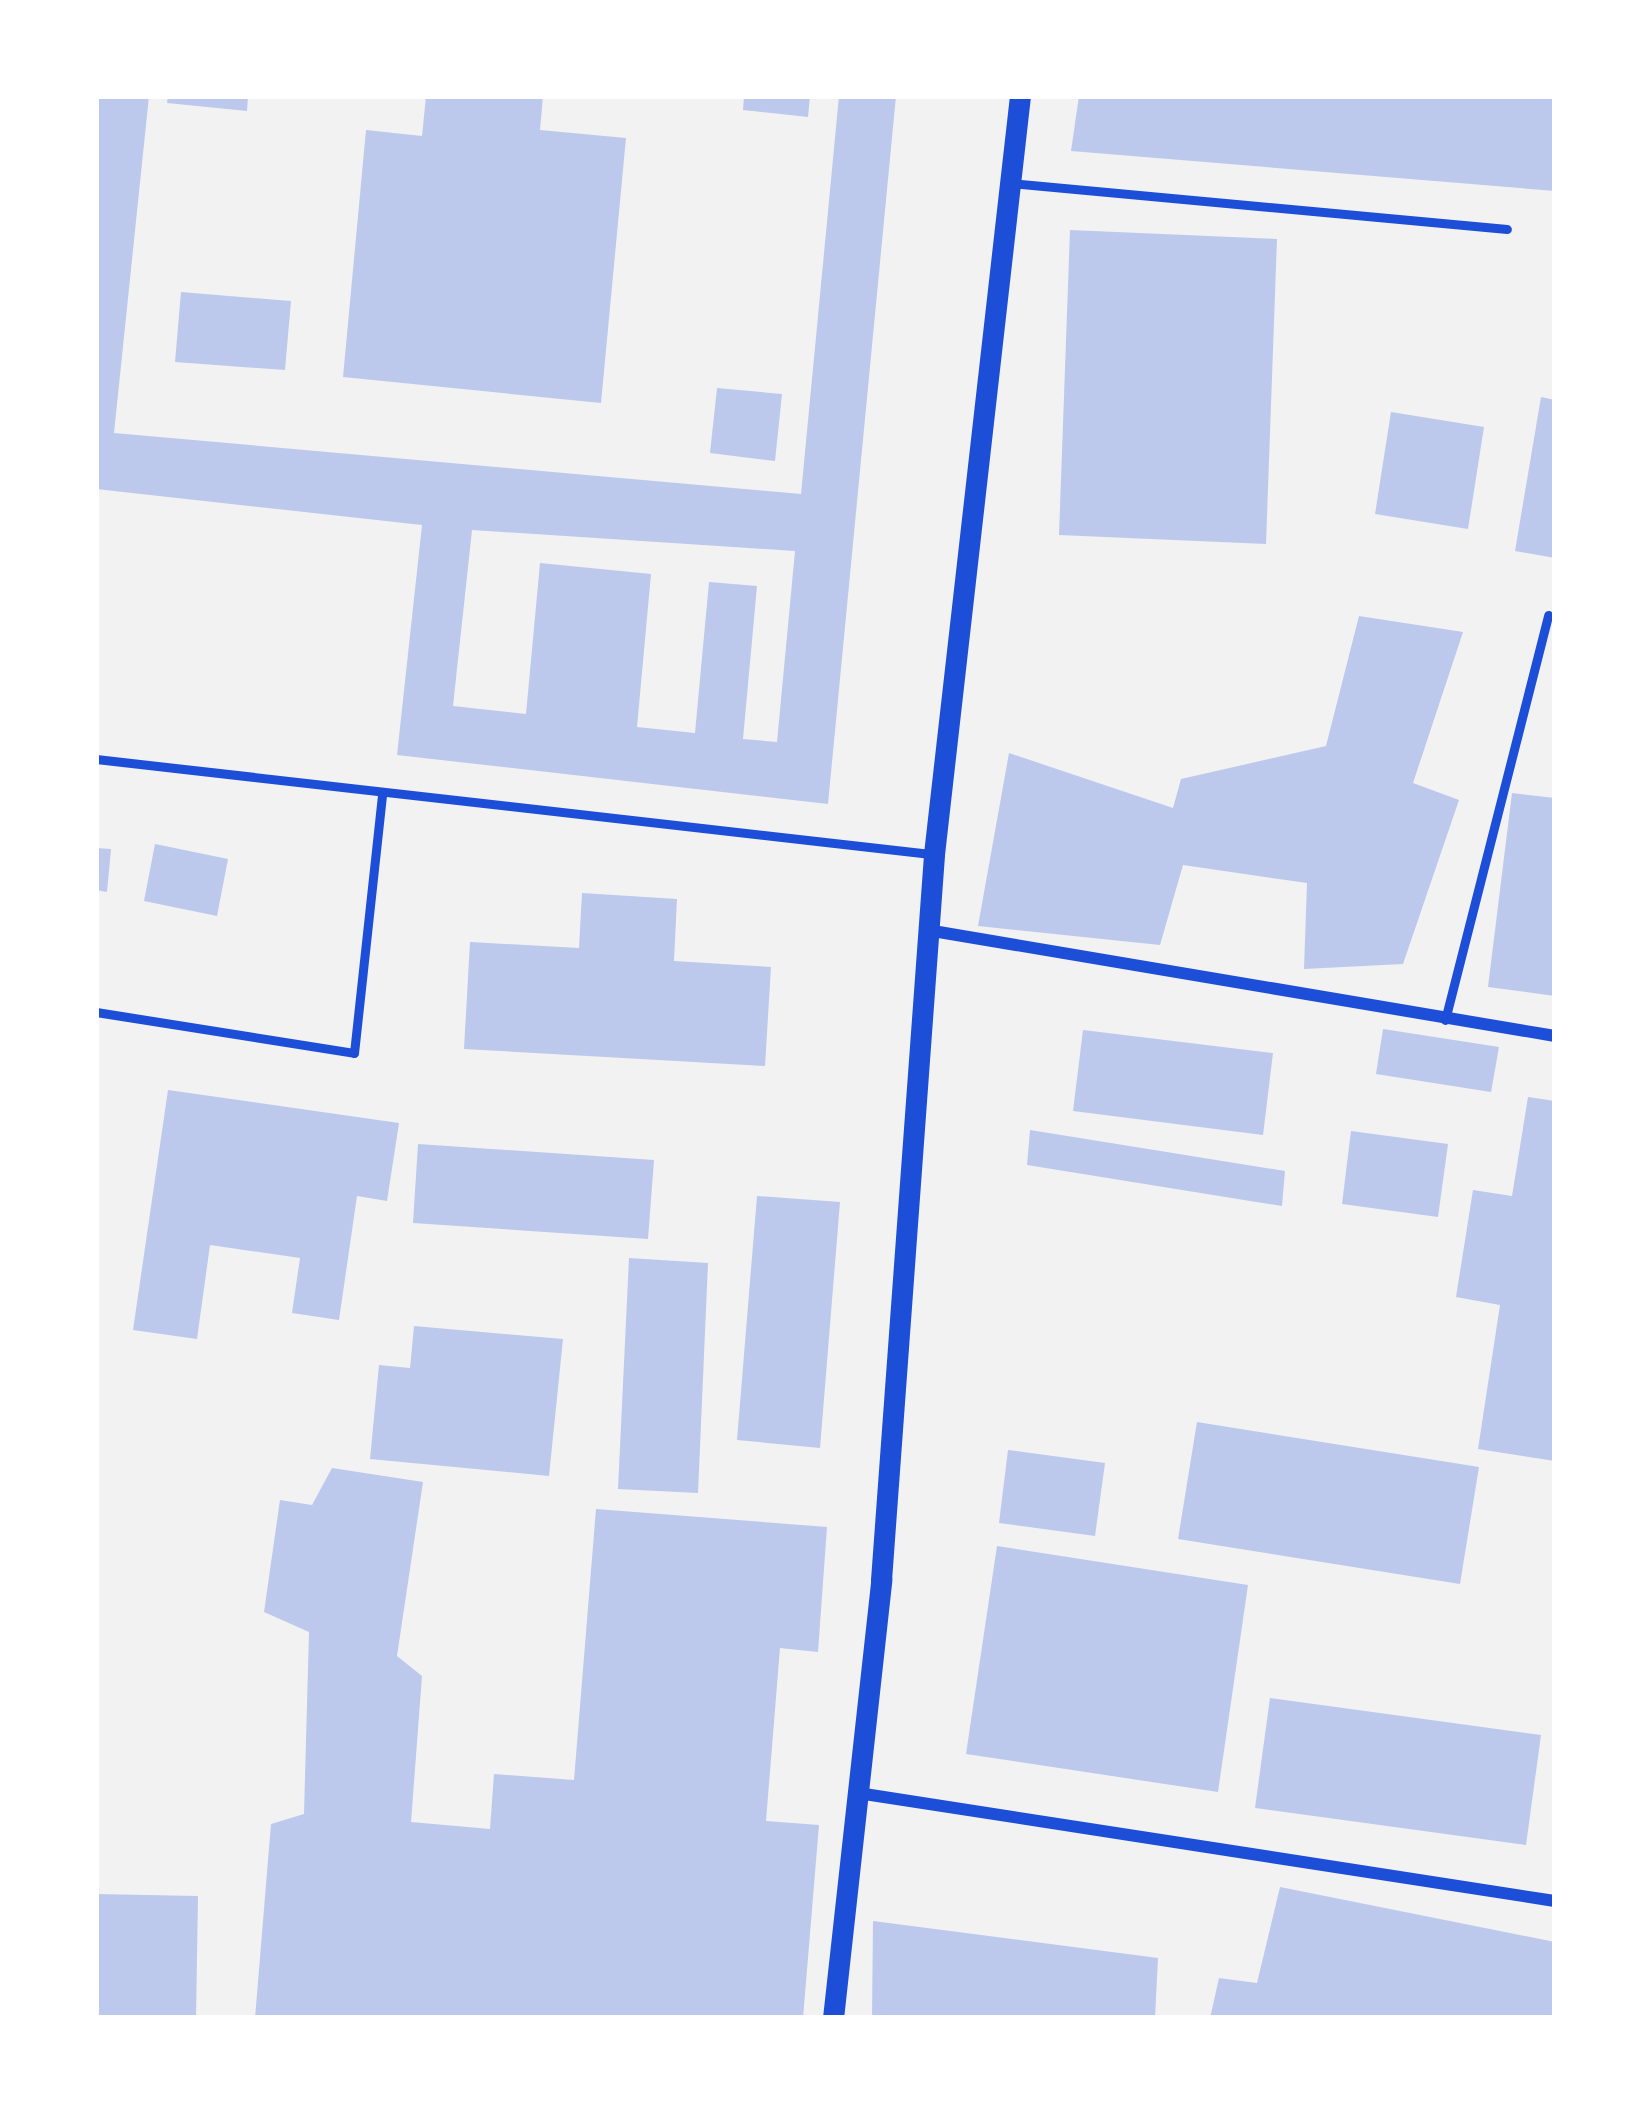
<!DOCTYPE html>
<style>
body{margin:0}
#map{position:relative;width:1651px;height:2114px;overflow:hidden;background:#f2f2f2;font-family:"Roboto Serif",serif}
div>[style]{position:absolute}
.building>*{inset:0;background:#bdc9ec}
.service>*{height:9px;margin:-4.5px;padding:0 4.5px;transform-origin:4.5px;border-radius:4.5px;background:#1d4ed8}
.minor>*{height:12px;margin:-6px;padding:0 6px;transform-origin:6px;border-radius:6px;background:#1d4ed8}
.tertiary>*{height:21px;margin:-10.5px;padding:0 10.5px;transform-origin:10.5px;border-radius:10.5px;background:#1d4ed8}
span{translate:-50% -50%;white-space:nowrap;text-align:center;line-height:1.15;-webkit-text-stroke:10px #fff;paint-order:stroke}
.frame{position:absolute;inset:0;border:99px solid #fff;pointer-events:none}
</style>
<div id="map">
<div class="building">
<i style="clip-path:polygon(evenodd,96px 96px,149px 96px,114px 433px,801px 494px,839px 96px,896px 96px,828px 804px,397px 755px,422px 525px,96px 489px,96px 96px,472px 530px,795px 551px,777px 742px,743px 739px,757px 586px,709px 582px,695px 733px,637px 727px,651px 574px,540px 563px,526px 714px,453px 706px,472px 530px)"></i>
<i style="clip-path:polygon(168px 96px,248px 96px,247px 111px,167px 103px)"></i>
<i style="clip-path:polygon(426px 96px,543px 96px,540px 130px,626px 138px,601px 403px,343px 377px,366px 130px,422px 136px)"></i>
<i style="clip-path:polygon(744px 96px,810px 96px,808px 117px,743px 110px)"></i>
<i style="clip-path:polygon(1079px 96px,1555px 96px,1555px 191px,1071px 151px)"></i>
<i style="clip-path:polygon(1070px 230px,1277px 239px,1266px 544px,1059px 535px)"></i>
<i style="clip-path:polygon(181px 292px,291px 301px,285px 370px,175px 362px)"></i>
<i style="clip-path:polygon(717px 388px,782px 394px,775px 461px,710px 453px)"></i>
<i style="clip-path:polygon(1541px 397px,1555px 400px,1555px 558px,1515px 551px)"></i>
<i style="clip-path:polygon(1391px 412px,1484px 427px,1468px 529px,1375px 514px)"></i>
<i style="clip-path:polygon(1359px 616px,1463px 632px,1413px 783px,1459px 800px,1403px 964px,1304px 969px,1307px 883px,1183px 865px,1160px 945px,978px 926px,1009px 753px,1173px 808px,1181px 779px,1326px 746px)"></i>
<i style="clip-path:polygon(1512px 793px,1555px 798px,1555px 996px,1488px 987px)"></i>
<i style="clip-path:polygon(155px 844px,228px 859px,217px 916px,144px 901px)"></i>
<i style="clip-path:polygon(96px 848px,111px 849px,107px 892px,96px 890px)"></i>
<i style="clip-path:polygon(582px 893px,677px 899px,674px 961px,771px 967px,765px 1066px,464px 1049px,470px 942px,579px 948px)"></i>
<i style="clip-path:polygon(1383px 1029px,1499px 1047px,1491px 1092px,1376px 1074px)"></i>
<i style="clip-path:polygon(1083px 1030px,1273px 1053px,1263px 1135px,1073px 1111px)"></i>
<i style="clip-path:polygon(168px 1090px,399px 1123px,387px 1201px,357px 1196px,339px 1320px,292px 1313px,300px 1258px,210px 1245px,197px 1339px,133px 1330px)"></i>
<i style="clip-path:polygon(1528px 1097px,1555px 1101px,1555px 1461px,1478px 1449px,1500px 1305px,1456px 1297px,1473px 1190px,1512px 1196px)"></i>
<i style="clip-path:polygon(1030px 1130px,1285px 1171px,1282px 1206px,1027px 1165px)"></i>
<i style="clip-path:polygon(1351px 1131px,1448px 1144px,1438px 1217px,1342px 1204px)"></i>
<i style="clip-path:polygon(418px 1144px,654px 1160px,648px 1239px,413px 1223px)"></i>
<i style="clip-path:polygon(757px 1196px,840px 1202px,820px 1448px,737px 1440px)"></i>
<i style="clip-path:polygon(629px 1258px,708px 1263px,698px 1493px,618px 1489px)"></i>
<i style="clip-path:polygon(414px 1326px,563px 1339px,549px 1476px,370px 1459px,379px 1365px,410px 1368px)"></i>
<i style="clip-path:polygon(1197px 1422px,1479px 1467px,1460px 1584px,1178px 1539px)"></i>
<i style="clip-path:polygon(1008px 1450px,1105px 1463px,1095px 1536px,999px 1523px)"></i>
<i style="clip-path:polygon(332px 1468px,423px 1482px,397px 1656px,422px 1676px,411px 1822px,490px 1829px,494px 1774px,574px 1780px,596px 1509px,827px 1527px,818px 1652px,780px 1648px,766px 1821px,819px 1825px,803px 2018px,255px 2018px,271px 1824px,304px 1814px,309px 1632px,264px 1612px,280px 1500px,312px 1505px)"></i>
<i style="clip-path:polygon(997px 1546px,1248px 1585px,1218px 1792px,966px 1754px)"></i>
<i style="clip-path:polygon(1270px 1698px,1541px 1735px,1526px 1845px,1255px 1808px)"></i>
<i style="clip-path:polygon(1280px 1887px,1555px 1942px,1555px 2018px,1210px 2018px,1219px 1978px,1257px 1983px)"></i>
<i style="clip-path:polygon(96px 1894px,198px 1896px,196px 2018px,96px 2018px)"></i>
<i style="clip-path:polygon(873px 1921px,1158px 1958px,1155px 2018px,872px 2018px)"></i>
</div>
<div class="service">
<i style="left:1011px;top:183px;width:498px;rotate:5.3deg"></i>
<i style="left:96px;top:759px;width:840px;rotate:6.49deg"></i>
<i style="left:96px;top:1012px;width:261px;rotate:9deg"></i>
<i style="left:354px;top:1053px;width:261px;rotate:-83.8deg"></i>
<i style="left:1445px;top:1020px;width:418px;rotate:-75.7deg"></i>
</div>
<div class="minor">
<i style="left:927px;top:930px;width:637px;rotate:9.58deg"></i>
<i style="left:858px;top:1793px;width:705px;rotate:8.81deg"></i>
</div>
<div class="tertiary">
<i style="left:833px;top:2018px;width:441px;rotate:-83.7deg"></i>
<i style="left:881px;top:1580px;width:728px;rotate:-85.82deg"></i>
<i style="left:934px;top:854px;width:763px;rotate:-83.53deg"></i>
</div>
<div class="frame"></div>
</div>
